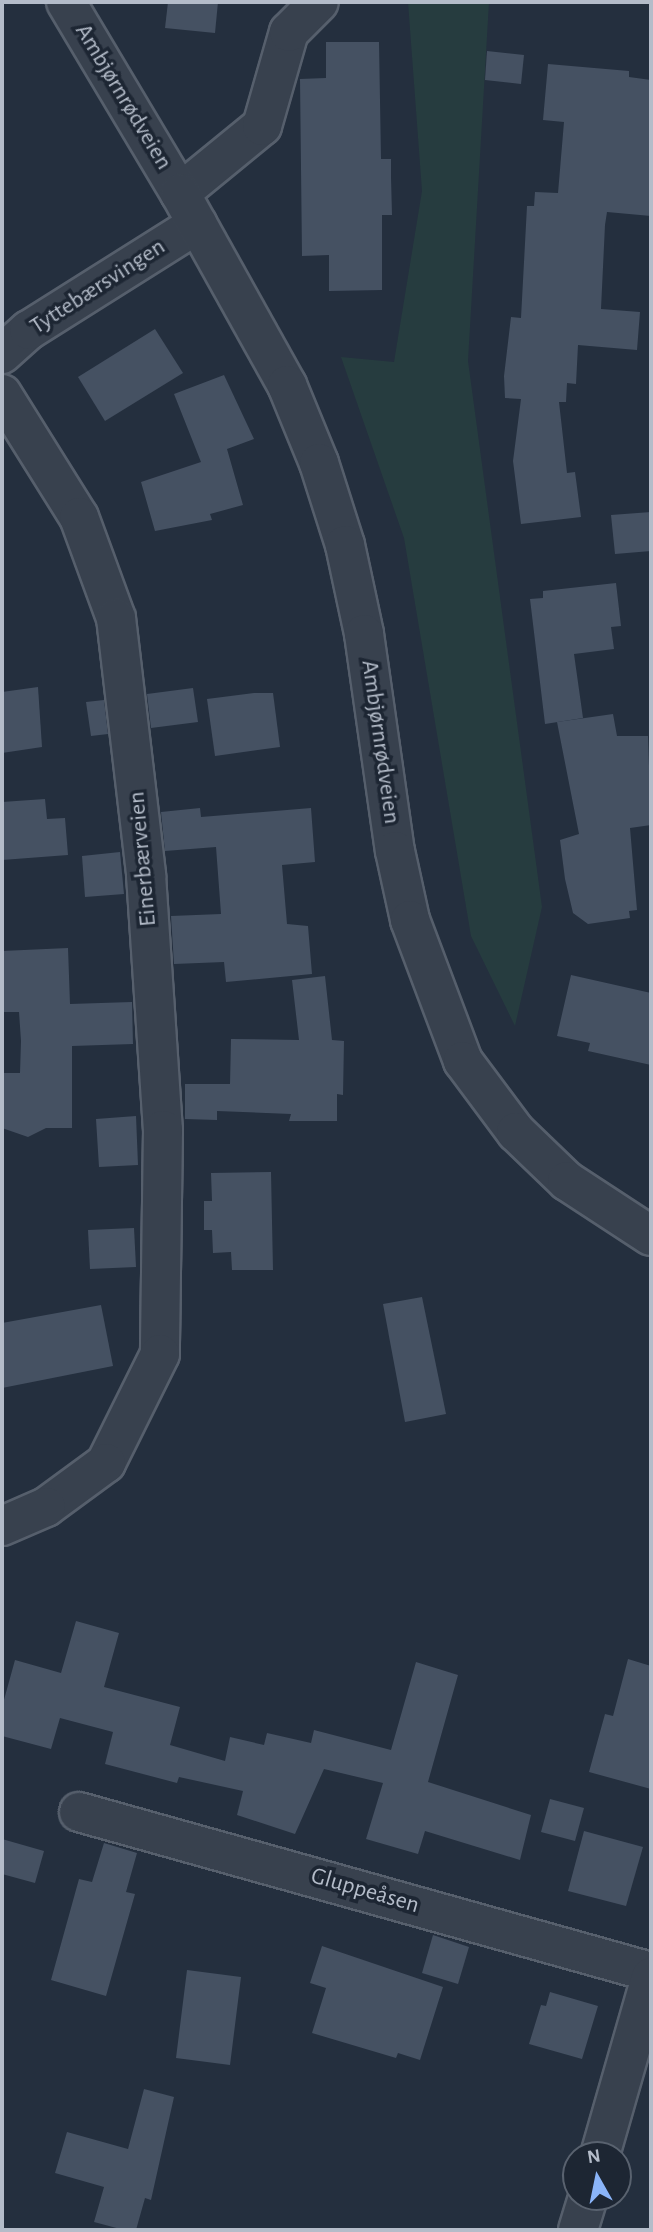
<!DOCTYPE html>
<meta charset="utf-8">
<style>
body{margin:0}
#map{position:relative;width:653px;height:2232px;overflow:hidden;background:#242f3e;font-family:"Alegreya Sans",sans-serif}
div>[style]{position:absolute}
.green>*{inset:0;background:#263c3f}
.building>*{inset:0;background:#455162}
.roads{filter:drop-shadow(2px 0 #565f6c) drop-shadow(-2px 0 #565f6c) drop-shadow(0 2px #565f6c) drop-shadow(0 -2px #565f6c)}
.minor>*{height:38px;margin:-19px;padding:0 19px;transform-origin:19px;border-radius:19px;background:#38414e}
.tertiary>*{height:38px;margin:-19px;padding:0 19px;transform-origin:19px;border-radius:19px;background:#38414e}
span{translate:-50% -50%;white-space:nowrap;text-align:center;line-height:1.15;-webkit-text-stroke:7px #1d2633;paint-order:stroke}
.street-label{font-size:24px;color:#b4bcc9}
.frame{position:absolute;inset:0;border:4px solid #b4bcc9;pointer-events:none}
.north{position:absolute;left:562px;top:2141px;width:70px;height:70px;box-sizing:border-box;background:#1d2633;border:2px solid #59626f;border-radius:50%;rotate:351deg;font-size:19px;font-weight:700;line-height:28px;text-align:center;color:#b4bcc9}
.north::after{content:'';display:block;margin:auto;width:24px;height:32px;background:#8ab4f8;clip-path:polygon(50% 0,100% 100%,50% 72%,0 100%)}
</style>
<div id="map">
<div class="green">
<i style="clip-path:polygon(408px 2px,489px 2px,468px 361px,542px 907px,515px 1026px,471px 936px,404px 538px,341px 357px,394px 362px,422px 191px)"></i>
</div>
<div class="building">
<i style="clip-path:polygon(168px 2px,218px 2px,215px 33px,165px 28px)"></i>
<i style="clip-path:polygon(326px 42px,379px 42px,381px 159px,391px 159px,391px 177px,392px 215px,382px 215px,382px 290px,329px 291px,329px 255px,302px 256px,300px 79px,326px 78px)"></i>
<i style="clip-path:polygon(487px 51px,524px 55px,521px 84px,485px 80px)"></i>
<i style="clip-path:polygon(548px 64px,629px 71px,629px 77px,651px 80px,651px 216px,607px 212px,605px 225px,601px 309px,640px 312px,637px 350px,578px 345px,576px 384px,567px 383px,566px 402px,559px 402px,567px 473px,575px 472px,581px 517px,521px 524px,513px 461px,521px 399px,505px 398px,504px 376px,511px 317px,521px 318px,527px 206px,534px 206px,535px 192px,558px 193px,564px 122px,543px 120px)"></i>
<i style="clip-path:polygon(155px 329px,183px 373px,105px 421px,78px 377px)"></i>
<i style="clip-path:polygon(224px 375px,254px 439px,227px 449px,243px 505px,210px 514px,212px 520px,155px 531px,141px 482px,201px 462px,174px 394px)"></i>
<i style="clip-path:polygon(651px 512px,651px 551px,615px 554px,611px 515px)"></i>
<i style="clip-path:polygon(616px 583px,621px 626px,611px 627px,614px 649px,574px 654px,583px 718px,545px 724px,530px 599px,543px 598px,543px 591px)"></i>
<i style="clip-path:polygon(38px 687px,42px 747px,2px 753px,2px 692px)"></i>
<i style="clip-path:polygon(193px 688px,198px 722px,151px 728px,147px 694px)"></i>
<i style="clip-path:polygon(254px 693px,273px 693px,280px 747px,215px 756px,207px 699px)"></i>
<i style="clip-path:polygon(104px 700px,108px 734px,91px 736px,86px 702px)"></i>
<i style="clip-path:polygon(613px 714px,617px 736px,648px 736px,651px 825px,630px 828px,637px 910px,629px 911px,630px 918px,588px 924px,573px 913px,565px 879px,560px 840px,579px 834px,557px 722px)"></i>
<i style="clip-path:polygon(45px 799px,47px 819px,65px 818px,68px 855px,2px 860px,2px 802px)"></i>
<i style="clip-path:polygon(200px 808px,201px 817px,311px 808px,315px 862px,282px 865px,287px 924px,308px 926px,312px 974px,226px 982px,224px 962px,174px 964px,171px 916px,221px 914px,216px 847px,165px 851px,161px 812px)"></i>
<i style="clip-path:polygon(120px 852px,124px 894px,85px 897px,82px 856px)"></i>
<i style="clip-path:polygon(68px 948px,70px 1004px,132px 1002px,133px 1044px,72px 1046px,72px 1128px,46px 1128px,28px 1137px,2px 1128px,2px 1073px,20px 1073px,21px 1041px,19px 1012px,2px 1012px,2px 951px)"></i>
<i style="clip-path:polygon(571px 975px,651px 993px,651px 1065px,588px 1051px,590px 1043px,557px 1036px)"></i>
<i style="clip-path:polygon(325px 976px,332px 1040px,344px 1041px,343px 1095px,337px 1094px,337px 1121px,289px 1121px,291px 1114px,217px 1111px,217px 1120px,185px 1119px,185px 1084px,230px 1084px,231px 1039px,299px 1040px,292px 980px)"></i>
<i style="clip-path:polygon(136px 1116px,138px 1165px,99px 1167px,96px 1119px)"></i>
<i style="clip-path:polygon(271px 1172px,273px 1270px,232px 1270px,231px 1252px,213px 1253px,212px 1230px,204px 1230px,204px 1201px,212px 1201px,211px 1173px)"></i>
<i style="clip-path:polygon(134px 1228px,136px 1267px,90px 1269px,88px 1230px)"></i>
<i style="clip-path:polygon(422px 1297px,446px 1414px,405px 1422px,383px 1304px)"></i>
<i style="clip-path:polygon(101px 1305px,113px 1366px,2px 1388px,2px 1323px)"></i>
<i style="clip-path:polygon(76px 1621px,119px 1633px,104px 1687px,180px 1707px,170px 1745px,225px 1761px,230px 1737px,264px 1745px,267px 1733px,311px 1743px,314px 1730px,391px 1750px,416px 1662px,458px 1675px,428px 1782px,531px 1815px,520px 1860px,425px 1831px,418px 1854px,366px 1839px,383px 1783px,324px 1769px,295px 1834px,237px 1815px,243px 1791px,179px 1777px,177px 1783px,105px 1764px,113px 1732px,60px 1718px,51px 1749px,2px 1736px,2px 1707px,15px 1660px,61px 1673px)"></i>
<i style="clip-path:polygon(628px 1659px,651px 1666px,651px 1789px,589px 1772px,605px 1714px,613px 1716px)"></i>
<i style="clip-path:polygon(550px 1799px,584px 1808px,575px 1841px,541px 1832px)"></i>
<i style="clip-path:polygon(584px 1831px,643px 1847px,626px 1906px,568px 1891px)"></i>
<i style="clip-path:polygon(2px 1839px,44px 1851px,35px 1883px,2px 1874px)"></i>
<i style="clip-path:polygon(104px 1843px,137px 1853px,126px 1892px,135px 1894px,106px 1996px,51px 1980px,79px 1879px,92px 1882px)"></i>
<i style="clip-path:polygon(433px 1935px,469px 1947px,458px 1984px,422px 1973px)"></i>
<i style="clip-path:polygon(322px 1946px,443px 1987px,420px 2060px,398px 2053px,396px 2058px,312px 2033px,326px 1988px,310px 1983px)"></i>
<i style="clip-path:polygon(187px 1970px,241px 1977px,230px 2065px,176px 2058px)"></i>
<i style="clip-path:polygon(550px 1992px,598px 2006px,582px 2059px,529px 2044px,541px 2005px,546px 2006px)"></i>
<i style="clip-path:polygon(144px 2089px,174px 2097px,151px 2200px,145px 2198px,136px 2230px,124px 2230px,94px 2222px,104px 2187px,55px 2173px,67px 2132px,128px 2149px)"></i>
</div>
<div class="roads">
<div class="minor">
<i style="left:180px;top:193px;width:106px;rotate:-39.3deg"></i>
<i style="left:262px;top:126px;width:98px;rotate:-74deg"></i>
<i style="left:289px;top:32px;width:42px;rotate:-45deg"></i>
<i style="left:2px;top:354px;width:36px;rotate:-42deg"></i>
<i style="left:29px;top:330px;width:199px;rotate:-32.2deg"></i>
<i style="left:2px;top:394px;width:145px;rotate:58deg"></i>
<i style="left:79px;top:517px;width:108px;rotate:69.9deg"></i>
<i style="left:116px;top:618px;width:259px;rotate:83.3deg"></i>
<i style="left:146px;top:875px;width:256px;rotate:86.2deg"></i>
<i style="left:163px;top:1130px;width:224px;rotate:90.8deg"></i>
<i style="left:160px;top:1354px;width:122px;rotate:116.4deg"></i>
<i style="left:106px;top:1463px;width:74px;rotate:143.7deg"></i>
<i style="left:46px;top:1507px;width:48px;rotate:156.6deg"></i>
<i style="left:79px;top:1812px;width:594px;rotate:15.63deg"></i>
<i style="left:600px;top:2155px;width:185px;rotate:-74deg"></i>
<i style="left:578px;top:2230px;width:34px;rotate:-73deg"></i>
</div>
<div class="tertiary">
<i style="left:66px;top:2px;width:222px;rotate:59.2deg"></i>
<i style="left:180px;top:193px;width:220px;rotate:60.9deg"></i>
<i style="left:287px;top:385px;width:84px;rotate:67.7deg"></i>
<i style="left:319px;top:463px;width:86px;rotate:72.4deg"></i>
<i style="left:345px;top:545px;width:91px;rotate:77.9deg"></i>
<i style="left:364px;top:634px;width:219px;rotate:81.9deg"></i>
<i style="left:395px;top:851px;width:71px;rotate:77.7deg"></i>
<i style="left:410px;top:920px;width:151px;rotate:69.4deg"></i>
<i style="left:463px;top:1061px;width:89px;rotate:53.3deg"></i>
<i style="left:516px;top:1132px;width:71px;rotate:43.9deg"></i>
<i style="left:567px;top:1181px;width:100px;rotate:33.2deg"></i>
</div>
</div>
<div class="street-label">
<span style="left:123px;top:97px;rotate:59deg">Ambjørnrødveien</span>
<span style="left:98px;top:287px;rotate:-33deg">Tyttebærsvingen</span>
<span style="left:380px;top:742px;rotate:82deg">Ambjørnrødveien</span>
<span style="left:143px;top:859px;rotate:-95deg">Einerbærveien</span>
<span style="left:365px;top:1891px;rotate:16deg">Gluppeåsen</span>
</div>
<div class="frame"></div>
<div class="north">N</div>
</div>
